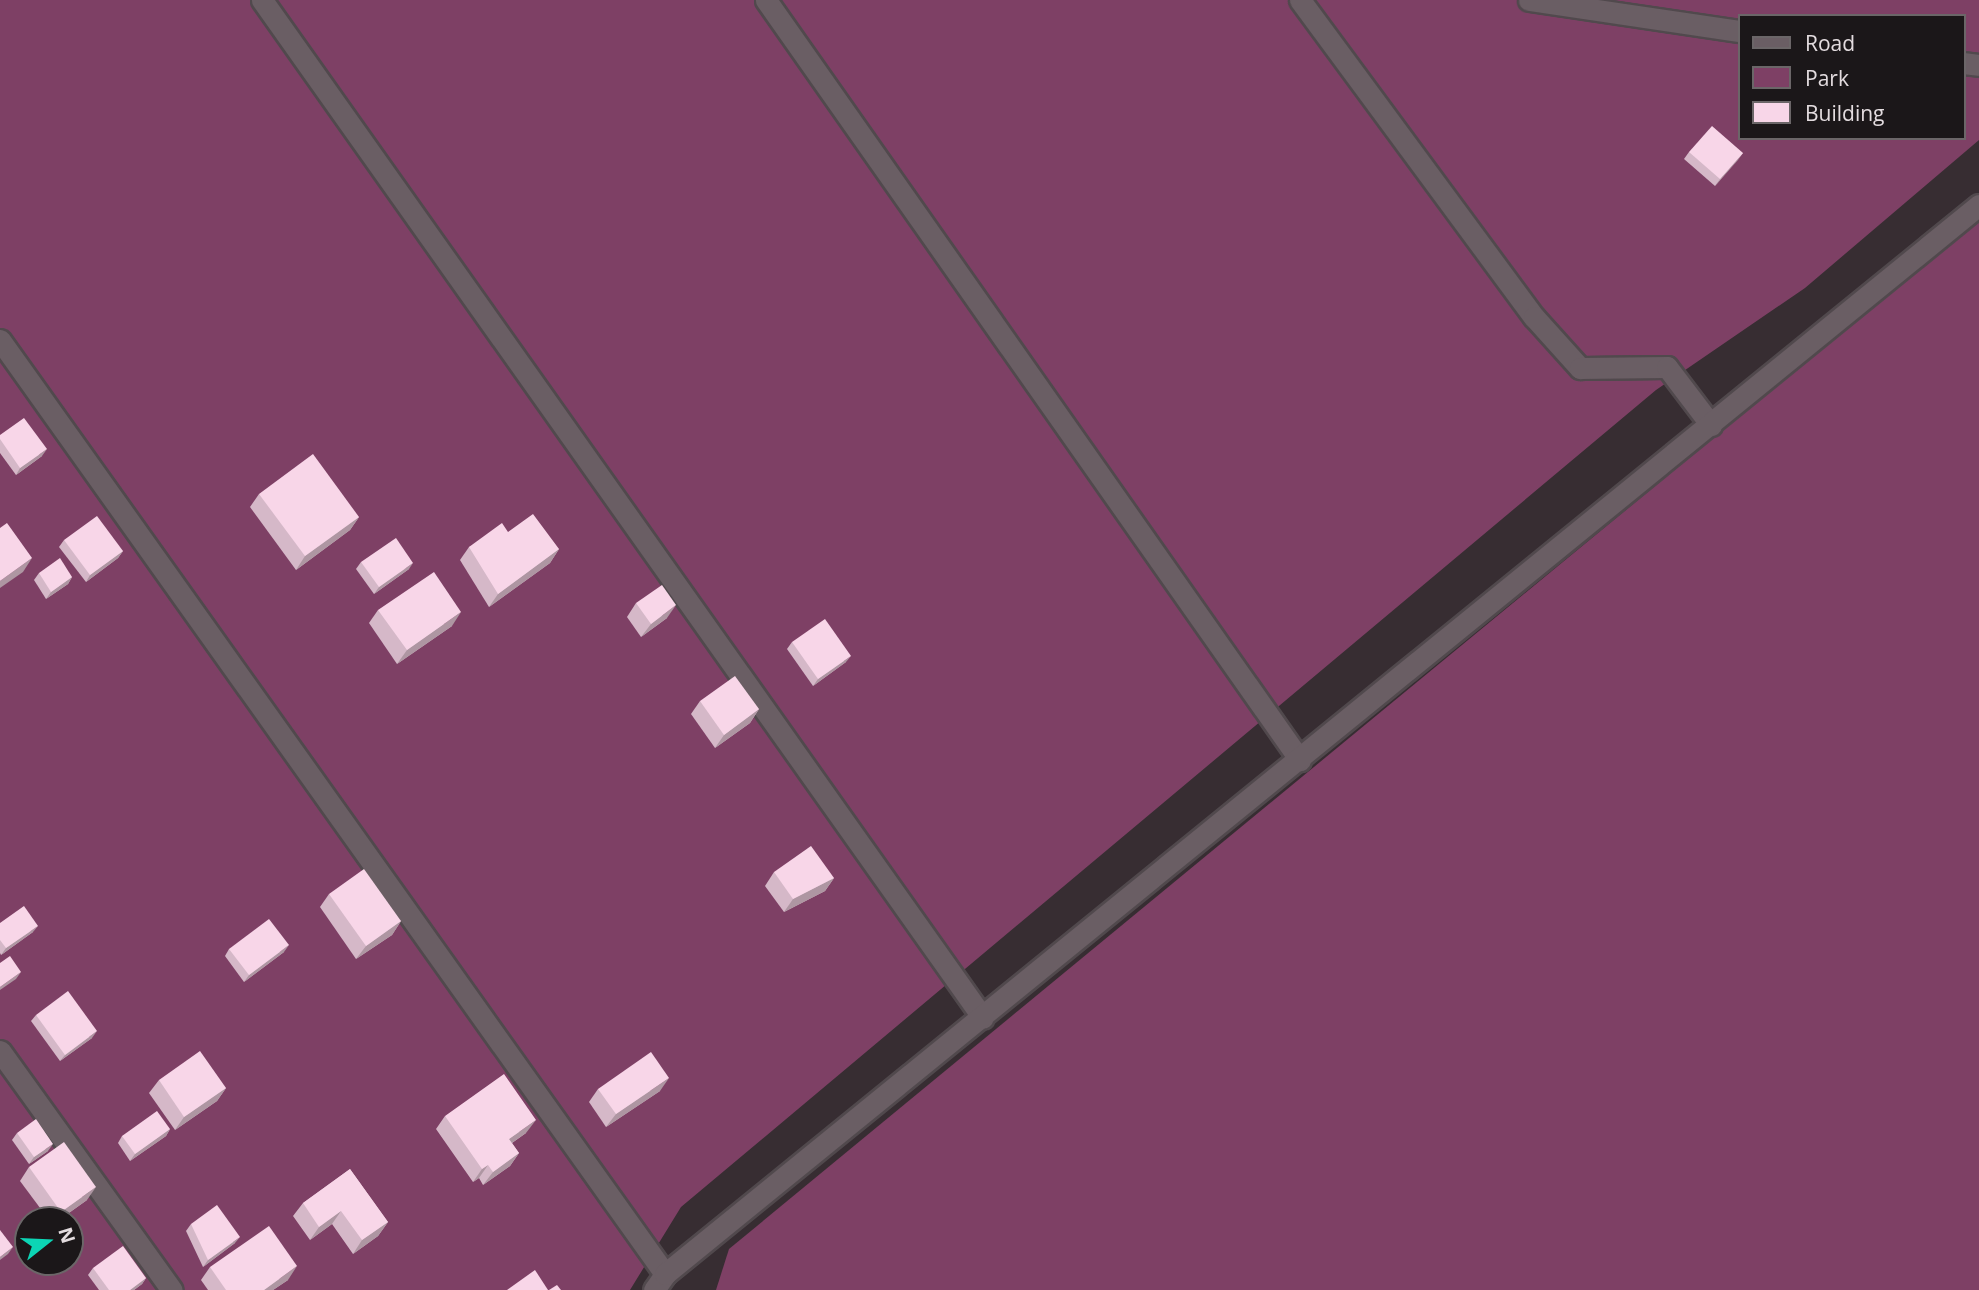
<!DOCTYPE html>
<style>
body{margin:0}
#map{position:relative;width:1979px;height:1290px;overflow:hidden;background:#372d32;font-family:"Open Sans",sans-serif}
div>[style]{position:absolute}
.green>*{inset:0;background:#7e4065}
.roads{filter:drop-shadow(2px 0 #51494d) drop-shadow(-2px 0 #51494d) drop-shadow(0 2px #51494d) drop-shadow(0 -2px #51494d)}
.minor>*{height:21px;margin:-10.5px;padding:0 10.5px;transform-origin:10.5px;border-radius:10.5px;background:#6a5e64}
.wall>*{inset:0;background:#d5b8c8}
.shaded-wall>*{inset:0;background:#ae96a2}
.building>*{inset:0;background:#f8d6e8}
span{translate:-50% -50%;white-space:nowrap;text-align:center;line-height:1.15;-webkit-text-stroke:7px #1b1719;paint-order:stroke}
.legend{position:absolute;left:1738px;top:14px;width:228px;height:126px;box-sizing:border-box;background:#1b1719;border:2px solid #6b6668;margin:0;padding:9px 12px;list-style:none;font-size:21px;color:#e3dcdf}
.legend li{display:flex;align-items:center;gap:14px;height:35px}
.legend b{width:35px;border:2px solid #6b6668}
.north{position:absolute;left:14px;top:1206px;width:70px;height:70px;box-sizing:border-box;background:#1b1719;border:2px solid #6b6668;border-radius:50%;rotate:72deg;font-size:19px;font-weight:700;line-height:28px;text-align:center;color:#e3dcdf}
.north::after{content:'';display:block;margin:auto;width:24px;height:32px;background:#0cd5b5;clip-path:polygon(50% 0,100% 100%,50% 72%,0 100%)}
</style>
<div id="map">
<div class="green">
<i style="clip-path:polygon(evenodd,0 0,1979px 0,1979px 140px,1805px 288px,1656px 390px,681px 1207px,630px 1290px,0 1290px,0 0,1739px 16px,1963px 16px,1963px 138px,1739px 138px,1739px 16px,0 0,28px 1220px,70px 1220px,70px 1262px,28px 1262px,28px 1220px)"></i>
<i style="clip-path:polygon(1979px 219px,1979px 1290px,716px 1290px,729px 1249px)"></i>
</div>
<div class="roads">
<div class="minor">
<i style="left:262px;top:0;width:1247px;rotate:54.69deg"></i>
<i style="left:766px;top:0;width:929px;rotate:54.91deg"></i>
<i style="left:1300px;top:0;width:394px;rotate:53.6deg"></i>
<i style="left:1534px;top:317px;width:69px;rotate:48deg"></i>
<i style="left:1580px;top:368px;width:87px;rotate:-0.7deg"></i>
<i style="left:1667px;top:367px;width:73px;rotate:52.8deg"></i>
<i style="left:1529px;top:0;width:212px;rotate:8.4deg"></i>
<i style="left:1963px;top:63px;width:16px;rotate:7deg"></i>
<i style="left:0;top:340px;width:1147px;rotate:54.55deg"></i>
<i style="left:0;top:1051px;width:294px;rotate:54.3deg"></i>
<i style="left:654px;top:1290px;width:19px;rotate:-55deg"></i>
<i style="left:665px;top:1274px;width:1694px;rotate:-39.13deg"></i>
</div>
</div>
<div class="wall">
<i style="clip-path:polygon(1689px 152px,1743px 153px,1715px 186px,1684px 159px)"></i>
<i style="clip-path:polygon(0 435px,42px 456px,16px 475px,0 453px)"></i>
<i style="clip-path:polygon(259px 494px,359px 517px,350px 530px,296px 570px,250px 507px)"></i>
<i style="clip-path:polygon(508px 532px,559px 549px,550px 563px,489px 607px,460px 560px,469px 547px)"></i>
<i style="clip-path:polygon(64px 540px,123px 551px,118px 558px,86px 582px,59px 547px)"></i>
<i style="clip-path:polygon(361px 562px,409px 569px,374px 594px,356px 569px)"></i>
<i style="clip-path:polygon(39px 573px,72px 577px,68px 584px,46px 599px,34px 580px)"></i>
<i style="clip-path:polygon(636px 603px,667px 618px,641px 637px,627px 617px)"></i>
<i style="clip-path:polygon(378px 610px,452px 626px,397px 664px,369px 623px)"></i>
<i style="clip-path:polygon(792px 642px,846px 662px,813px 686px,787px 649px)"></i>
<i style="clip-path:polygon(700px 701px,759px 709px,750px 723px,715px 748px,691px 714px)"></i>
<i style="clip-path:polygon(774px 872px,834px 878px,825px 891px,784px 912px,765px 886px)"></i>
<i style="clip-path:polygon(329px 894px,401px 921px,392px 935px,356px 959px,320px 907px)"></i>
<i style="clip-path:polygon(0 923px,33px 932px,1px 955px,0 953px)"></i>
<i style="clip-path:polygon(229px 949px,284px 952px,244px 982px,225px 956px)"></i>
<i style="clip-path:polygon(36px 1015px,92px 1038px,60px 1061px,31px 1021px)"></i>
<i style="clip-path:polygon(159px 1080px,226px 1088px,217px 1101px,175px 1130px,149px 1093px)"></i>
<i style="clip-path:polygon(598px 1089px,660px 1091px,606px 1127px,589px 1102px)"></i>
<i style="clip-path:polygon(445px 1116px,526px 1133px,512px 1143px,519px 1153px,510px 1166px,483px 1185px,479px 1178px,473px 1182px,436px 1129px)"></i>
<i style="clip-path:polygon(170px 1129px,166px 1136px,130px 1161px,118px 1143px,122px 1136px)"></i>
<i style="clip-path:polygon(17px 1133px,48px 1151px,29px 1164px,12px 1140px)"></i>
<i style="clip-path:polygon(29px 1167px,87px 1200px,59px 1220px,49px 1220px,20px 1181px)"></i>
<i style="clip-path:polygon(350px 1169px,388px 1222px,378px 1236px,353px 1254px,332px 1224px,310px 1240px,293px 1216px,303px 1203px)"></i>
<i style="clip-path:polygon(191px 1224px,235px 1243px,203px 1267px,186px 1231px)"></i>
<i style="clip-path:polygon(210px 1267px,288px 1280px,273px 1290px,208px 1290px,201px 1280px)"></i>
<i style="clip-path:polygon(93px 1268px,146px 1278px,142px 1284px,134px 1290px,99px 1290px,88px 1275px)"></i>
</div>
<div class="shaded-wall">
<i style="clip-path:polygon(1743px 153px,1738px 160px,1715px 186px,1720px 179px)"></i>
<i style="clip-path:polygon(47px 449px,42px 456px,16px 475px,20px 468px)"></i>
<i style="clip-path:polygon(359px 517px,350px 530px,296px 570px,305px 556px)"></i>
<i style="clip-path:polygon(559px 549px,550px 563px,489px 607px,498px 594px)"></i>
<i style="clip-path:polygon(123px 551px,118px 558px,86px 582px,90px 575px)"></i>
<i style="clip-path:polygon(32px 558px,23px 572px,0 588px,0 581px)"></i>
<i style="clip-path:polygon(413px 563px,409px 569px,374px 594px,379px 587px)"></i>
<i style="clip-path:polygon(72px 577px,68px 584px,46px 599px,51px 592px)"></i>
<i style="clip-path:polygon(676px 605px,667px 618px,641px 637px,651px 624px)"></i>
<i style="clip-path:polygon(461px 612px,452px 626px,397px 664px,407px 650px)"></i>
<i style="clip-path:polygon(851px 656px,846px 662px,813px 686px,818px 679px)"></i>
<i style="clip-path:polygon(759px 709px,750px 723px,715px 748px,724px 735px)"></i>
<i style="clip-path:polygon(834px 878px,825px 891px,784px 912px,793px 899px)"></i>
<i style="clip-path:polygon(401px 921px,392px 935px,356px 959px,366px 946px)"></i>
<i style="clip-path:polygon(38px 926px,33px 932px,1px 955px,6px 948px)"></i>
<i style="clip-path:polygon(289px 945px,284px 952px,244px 982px,249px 975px)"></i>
<i style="clip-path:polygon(21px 972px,16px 979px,0 990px,0 987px)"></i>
<i style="clip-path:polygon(97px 1031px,92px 1038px,60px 1061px,65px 1055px)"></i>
<i style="clip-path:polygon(669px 1078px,660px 1091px,606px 1127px,616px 1114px)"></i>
<i style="clip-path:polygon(226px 1088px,217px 1101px,175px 1130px,184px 1117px)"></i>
<i style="clip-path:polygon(536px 1120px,526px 1133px,499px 1152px,509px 1139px)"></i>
<i style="clip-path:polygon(170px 1129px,166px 1136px,130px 1161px,135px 1154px)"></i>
<i style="clip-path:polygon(53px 1144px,48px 1151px,29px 1164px,34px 1157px)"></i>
<i style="clip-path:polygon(519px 1153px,510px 1166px,483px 1185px,493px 1172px)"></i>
<i style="clip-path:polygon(488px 1165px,479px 1178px,473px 1182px,482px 1169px)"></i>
<i style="clip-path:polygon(96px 1187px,87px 1200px,59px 1220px,55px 1220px,61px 1212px)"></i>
<i style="clip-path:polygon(341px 1211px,332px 1224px,310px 1240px,319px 1227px)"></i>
<i style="clip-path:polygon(388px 1222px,378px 1236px,353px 1254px,362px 1240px)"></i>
<i style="clip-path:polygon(240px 1237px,235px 1243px,203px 1267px,208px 1260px)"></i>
<i style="clip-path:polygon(13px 1247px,8px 1254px,0 1260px,0 1257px)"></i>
<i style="clip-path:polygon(297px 1266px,288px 1280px,273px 1290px,264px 1290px)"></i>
<i style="clip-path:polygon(146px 1278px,142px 1284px,134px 1290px,130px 1290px)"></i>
</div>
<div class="building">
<i style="clip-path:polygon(1712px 126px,1743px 153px,1720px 179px,1689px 152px)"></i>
<i style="clip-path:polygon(24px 418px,47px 449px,20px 468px,0 439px,0 435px)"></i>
<i style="clip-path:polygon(313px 454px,359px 517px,305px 556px,259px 494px)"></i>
<i style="clip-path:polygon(533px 514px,559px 549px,498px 594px,469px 547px,502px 523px,508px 532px)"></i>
<i style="clip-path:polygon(97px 516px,123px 551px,90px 575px,64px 540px)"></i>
<i style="clip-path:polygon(7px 523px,32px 558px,0 581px,0 528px)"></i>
<i style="clip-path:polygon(396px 538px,413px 563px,379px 587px,361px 562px)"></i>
<i style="clip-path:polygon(60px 558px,72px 577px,51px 592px,39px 573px)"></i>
<i style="clip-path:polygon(434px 572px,461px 612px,407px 650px,378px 610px)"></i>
<i style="clip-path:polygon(662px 585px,676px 605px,651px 624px,636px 603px)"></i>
<i style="clip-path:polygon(825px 619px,851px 656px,818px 679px,792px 642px)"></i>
<i style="clip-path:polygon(735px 676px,759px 709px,724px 735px,700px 701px)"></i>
<i style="clip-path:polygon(811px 846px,834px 878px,793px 899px,774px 872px)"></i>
<i style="clip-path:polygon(364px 869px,401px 921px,366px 946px,329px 894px)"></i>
<i style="clip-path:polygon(24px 906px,38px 926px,6px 948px,0 940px,0 923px)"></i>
<i style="clip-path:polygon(269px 919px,289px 945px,249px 975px,229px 949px)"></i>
<i style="clip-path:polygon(10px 956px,21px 972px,0 987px,0 963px)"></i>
<i style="clip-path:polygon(68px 991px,97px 1031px,65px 1055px,36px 1015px)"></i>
<i style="clip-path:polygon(200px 1051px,226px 1088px,184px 1117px,159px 1080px)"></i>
<i style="clip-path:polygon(651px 1052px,669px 1078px,616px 1114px,598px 1089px)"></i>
<i style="clip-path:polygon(504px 1074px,536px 1120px,509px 1139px,519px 1153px,493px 1172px,488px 1165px,482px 1169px,445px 1116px)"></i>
<i style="clip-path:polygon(157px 1111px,170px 1129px,135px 1154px,122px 1136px)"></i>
<i style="clip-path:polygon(36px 1119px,53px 1144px,34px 1157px,17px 1133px)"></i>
<i style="clip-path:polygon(64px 1142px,96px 1187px,61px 1212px,29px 1167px)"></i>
<i style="clip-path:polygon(350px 1169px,388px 1222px,362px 1240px,341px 1211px,319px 1227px,303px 1203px)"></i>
<i style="clip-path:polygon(217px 1205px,240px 1237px,208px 1260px,191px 1224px)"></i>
<i style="clip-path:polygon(269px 1226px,297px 1266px,264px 1290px,226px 1290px,210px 1267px)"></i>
<i style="clip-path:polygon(0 1230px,13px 1247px,0 1257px)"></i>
<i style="clip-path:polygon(123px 1246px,146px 1278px,130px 1290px,109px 1290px,93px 1268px)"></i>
<i style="clip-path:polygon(535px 1270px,548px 1290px,507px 1290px)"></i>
<i style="clip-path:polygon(557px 1285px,561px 1290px,549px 1290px)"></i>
</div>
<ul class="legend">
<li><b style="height:9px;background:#6a5e64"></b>Road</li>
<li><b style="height:19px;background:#7e4065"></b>Park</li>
<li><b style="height:19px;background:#f8d6e8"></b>Building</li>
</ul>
<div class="north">N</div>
</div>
